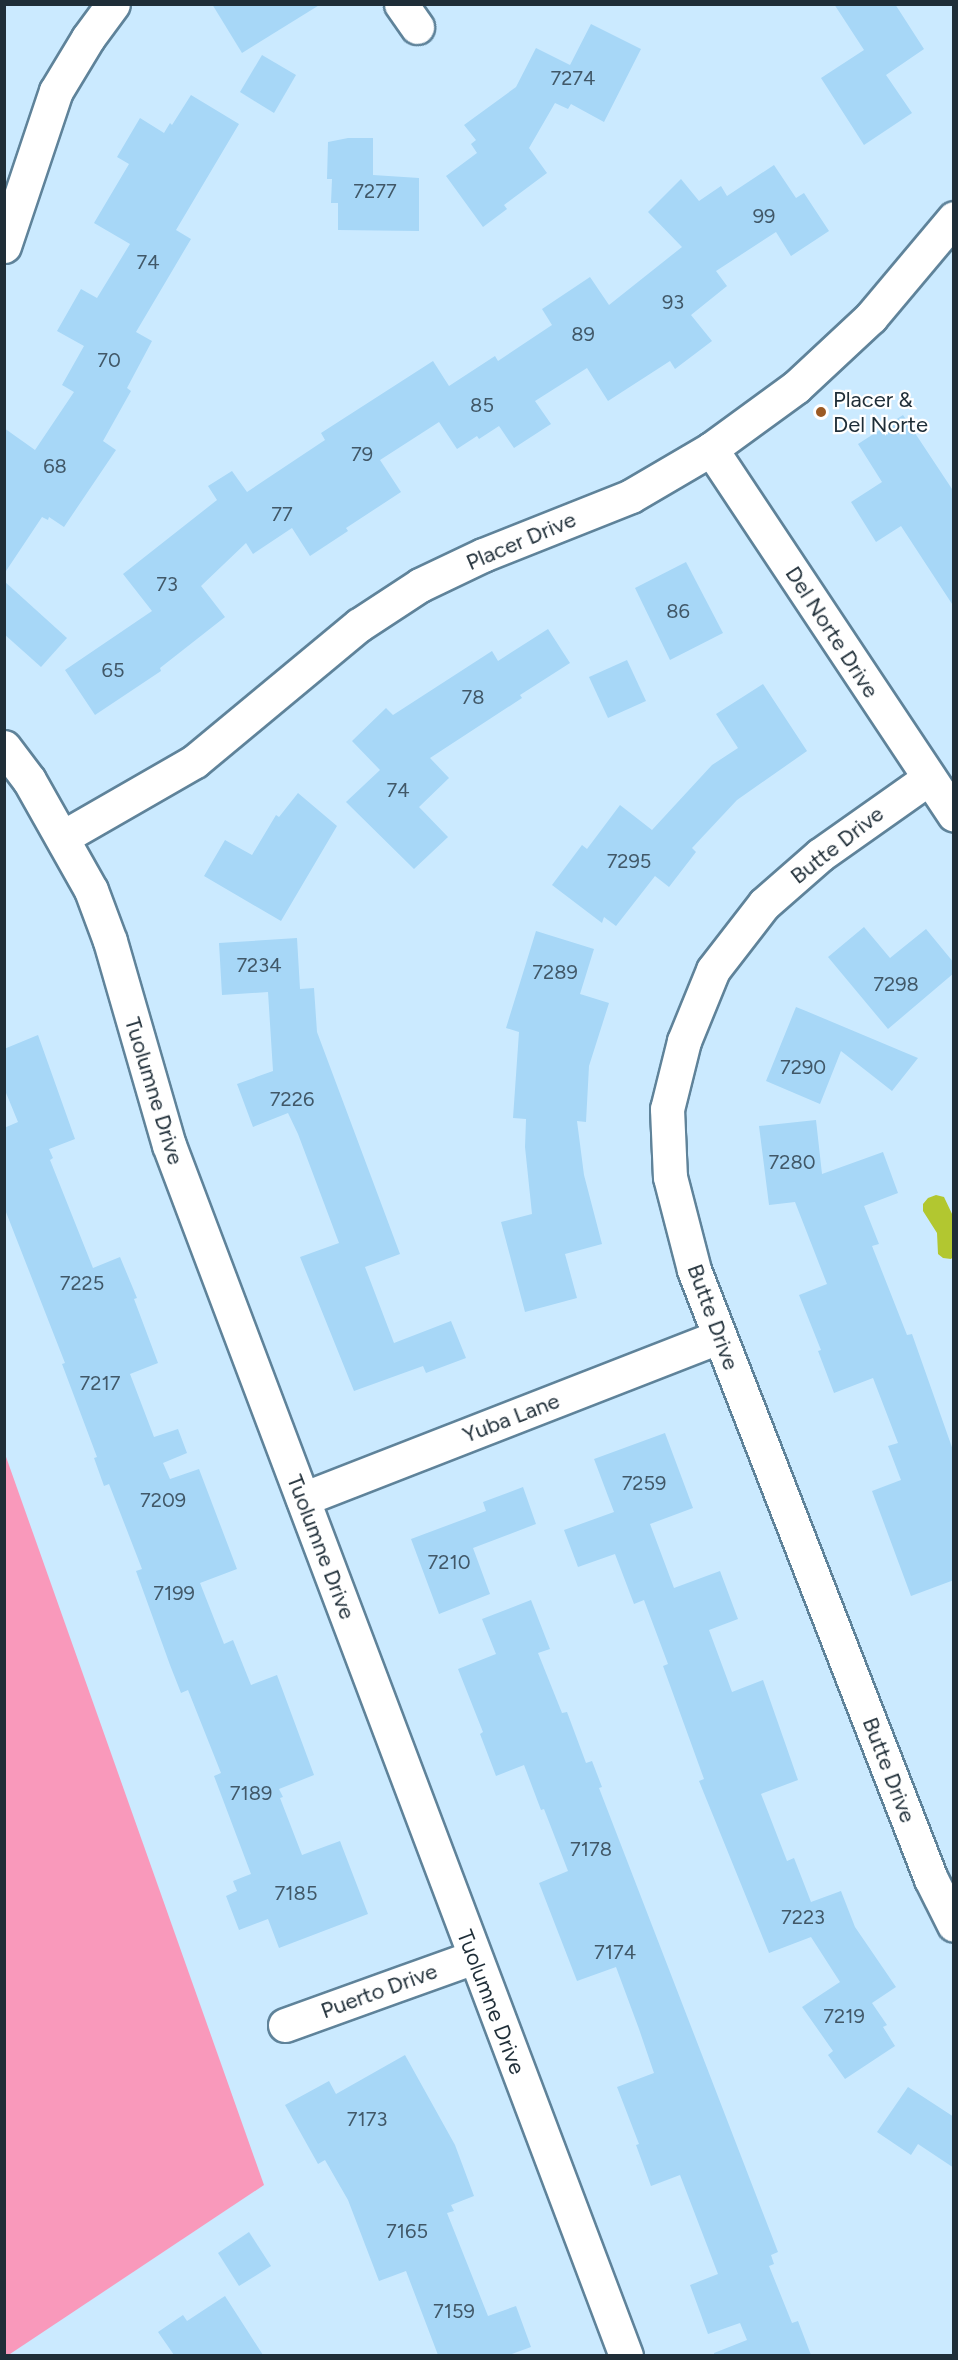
<!DOCTYPE html>
<style>
body{margin:0}
#map{position:relative;width:958px;height:2360px;overflow:hidden;background:#cbeaff;font-family:Figtree,sans-serif}
div>[style]{position:absolute}
.green>*{inset:0;background:#f999bb}
.water>*{inset:0;background:#b2c730}
.building>*{inset:0;background:#a7d7f7}
.roads{filter:drop-shadow(2px 0 #5f839a) drop-shadow(-2px 0 #5f839a) drop-shadow(0 2px #5f839a) drop-shadow(0 -2px #5f839a)}
.minor>*{height:33px;margin:-16.5px;padding:0 16.5px;transform-origin:16.5px;border-radius:16.5px;background:#fff}
.dots>*{width:16px;height:16px;translate:-50% -50%;box-sizing:border-box;border:3px solid #fff;border-radius:50%}
span{translate:-50% -50%;white-space:nowrap;text-align:center;line-height:1.15;-webkit-text-stroke:4.5px #fff;paint-order:stroke}
.number-label{font-size:20px;color:#415868}
.number-label span{-webkit-text-stroke-width:0}
.poi-label{font-size:22px;color:#1f2e38}
.left{translate:0 -50%;text-align:left}
.street-label{font-size:22px;color:#1f2e38}
.frame{position:absolute;inset:0;border:6px solid #1f2e38;pointer-events:none}
</style>
<div id="map">
<div class="green">
<i style="clip-path:polygon(5px 1454px,264px 2185px,7px 2356px,4px 2355px)"></i>
</div>
<div class="water">
<i style="clip-path:polygon(936px 1195px,944px 1197px,953px 1216px,953px 1257px,951px 1259px,943px 1258px,938px 1254px,937px 1233px,923px 1211px,923px 1204px,928px 1198px)"></i>
</div>
<div class="building">
<i style="clip-path:polygon(212px 4px,321px 4px,242px 53px)"></i>
<i style="clip-path:polygon(834px 4px,895px 4px,924px 49px,886px 75px,912px 113px,864px 145px,821px 78px,864px 50px)"></i>
<i style="clip-path:polygon(591px 24px,641px 49px,604px 122px,571px 104px,568px 109px,555px 103px,529px 148px,547px 173px,504px 205px,507px 209px,483px 227px,446px 176px,477px 153px,471px 144px,476px 140px,464px 125px,516px 87px,536px 48px,570px 65px)"></i>
<i style="clip-path:polygon(262px 55px,296px 75px,274px 113px,240px 92px)"></i>
<i style="clip-path:polygon(191px 95px,239px 124px,176px 230px,191px 239px,136px 332px,152px 341px,127px 388px,131px 391px,103px 441px,116px 450px,64px 527px,49px 517px,48px 520px,42px 517px,4px 574px,4px 428px,35px 450px,74px 392px,62px 385px,84px 346px,57px 331px,81px 289px,97px 298px,130px 244px,94px 223px,129px 164px,117px 157px,140px 118px,164px 133px,170px 123px,172px 125px)"></i>
<i style="clip-path:polygon(348px 138px,373px 138px,373px 175px,419px 178px,419px 231px,338px 230px,338px 203px,331px 203px,332px 179px,327px 179px,328px 142px)"></i>
<i style="clip-path:polygon(774px 165px,796px 198px,804px 193px,829px 231px,791px 256px,776px 232px,716px 271px,727px 286px,691px 315px,712px 341px,675px 369px,670px 361px,608px 401px,587px 368px,535px 401px,551px 424px,514px 448px,499px 426px,479px 439px,477px 436px,457px 449px,439px 422px,380px 460px,401px 492px,346px 528px,348px 531px,310px 556px,292px 528px,253px 554px,246px 543px,201px 586px,225px 617px,160px 668px,161px 671px,95px 715px,65px 670px,152px 611px,123px 574px,217px 500px,208px 486px,232px 471px,247px 492px,325px 440px,321px 433px,433px 361px,449px 386px,495px 356px,498px 361px,552px 325px,542px 309px,590px 277px,609px 305px,682px 247px,648px 212px,681px 179px,699px 201px,721px 186px,727px 196px)"></i>
<i style="clip-path:polygon(903px 415px,954px 492px,954px 607px,901px 526px,876px 542px,851px 502px,882px 482px,858px 444px)"></i>
<i style="clip-path:polygon(686px 562px,723px 633px,670px 660px,635px 588px)"></i>
<i style="clip-path:polygon(4px 581px,67px 638px,41px 667px,4px 634px)"></i>
<i style="clip-path:polygon(548px 629px,570px 663px,520px 695px,522px 698px,430px 758px,449px 778px,419px 807px,448px 837px,414px 869px,346px 802px,380px 770px,352px 741px,386px 708px,393px 715px,492px 651px,498px 661px)"></i>
<i style="clip-path:polygon(627px 660px,646px 701px,608px 718px,589px 677px)"></i>
<i style="clip-path:polygon(763px 684px,807px 751px,737px 800px,692px 848px,696px 852px,669px 887px,655px 876px,616px 926px,604px 917px,602px 923px,552px 885px,582px 845px,587px 849px,620px 805px,652px 830px,712px 765px,738px 748px,716px 714px)"></i>
<i style="clip-path:polygon(298px 793px,337px 826px,281px 921px,204px 876px,225px 840px,252px 855px,276px 815px,279px 817px)"></i>
<i style="clip-path:polygon(864px 927px,890px 958px,926px 929px,954px 963px,954px 973px,888px 1029px,828px 957px)"></i>
<i style="clip-path:polygon(536px 931px,594px 949px,580px 994px,609px 1003px,589px 1066px,586px 1122px,577px 1121px,584px 1175px,602px 1244px,565px 1254px,577px 1298px,525px 1312px,501px 1222px,532px 1214px,525px 1147px,526px 1119px,513px 1118px,519px 1032px,506px 1028px)"></i>
<i style="clip-path:polygon(297px 938px,300px 989px,314px 988px,317px 1032px,400px 1254px,365px 1267px,394px 1343px,451px 1321px,466px 1358px,426px 1373px,423px 1366px,354px 1391px,300px 1257px,339px 1243px,298px 1134px,288px 1113px,253px 1127px,237px 1084px,273px 1071px,268px 992px,222px 995px,219px 943px)"></i>
<i style="clip-path:polygon(796px 1007px,806px 1011px,918px 1058px,892px 1091px,841px 1051px,820px 1104px,766px 1081px)"></i>
<i style="clip-path:polygon(38px 1035px,75px 1139px,49px 1149px,53px 1158px,50px 1160px,93px 1268px,120px 1257px,137px 1298px,134px 1299px,158px 1363px,130px 1374px,154px 1437px,178px 1429px,187px 1453px,163px 1463px,170px 1479px,199px 1469px,237px 1569px,200px 1583px,224px 1644px,233px 1640px,251px 1685px,277px 1675px,314px 1775px,279px 1789px,283px 1797px,280px 1798px,302px 1855px,340px 1841px,368px 1914px,279px 1948px,268px 1919px,239px 1930px,226px 1896px,237px 1891px,233px 1881px,251px 1874px,214px 1776px,221px 1773px,188px 1690px,181px 1693px,170px 1665px,136px 1571px,142px 1569px,109px 1484px,104px 1486px,94px 1458px,97px 1457px,62px 1364px,65px 1363px,4px 1207px,4px 1128px,18px 1122px,4px 1088px,4px 1049px)"></i>
<i style="clip-path:polygon(816px 1120px,822px 1174px,883px 1152px,898px 1193px,864px 1206px,879px 1244px,872px 1246px,907px 1335px,912px 1334px,954px 1453px,954px 1580px,911px 1596px,872px 1491px,901px 1480px,888px 1446px,898px 1443px,873px 1378px,834px 1393px,818px 1351px,821px 1350px,799px 1295px,827px 1284px,795px 1202px,769px 1205px,759px 1126px)"></i>
<i style="clip-path:polygon(665px 1433px,693px 1508px,650px 1524px,674px 1588px,720px 1571px,738px 1619px,709px 1630px,732px 1692px,763px 1680px,798px 1780px,761px 1794px,787px 1861px,794px 1858px,811px 1902px,841px 1891px,855px 1927px,896px 1987px,872px 2003px,887px 2025px,883px 2027px,895px 2046px,845px 2079px,828px 2055px,833px 2051px,802px 2007px,840px 1982px,811px 1937px,769px 1953px,699px 1781px,704px 1779px,663px 1666px,668px 1664px,644px 1600px,634px 1604px,615px 1554px,578px 1567px,564px 1530px,614px 1512px,594px 1459px)"></i>
<i style="clip-path:polygon(523px 1487px,536px 1524px,473px 1548px,490px 1594px,439px 1614px,411px 1539px,486px 1511px,483px 1502px)"></i>
<i style="clip-path:polygon(531px 1600px,550px 1649px,538px 1653px,562px 1713px,567px 1712px,586px 1763px,592px 1761px,602px 1787px,599px 1788px,778px 2252px,771px 2255px,774px 2264px,769px 2266px,792px 2323px,798px 2321px,811px 2355px,714px 2355px,714px 2353px,747px 2340px,740px 2323px,708px 2334px,690px 2285px,718px 2274px,680px 2175px,651px 2186px,636px 2145px,639px 2144px,617px 2087px,654px 2073px,639px 2029px,616px 1967px,577px 1981px,539px 1883px,568px 1871px,544px 1809px,541px 1810px,524px 1765px,496px 1776px,480px 1734px,483px 1732px,458px 1669px,496px 1654px,482px 1619px)"></i>
<i style="clip-path:polygon(405px 2055px,455px 2145px,474px 2196px,451px 2205px,454px 2211px,447px 2213px,488px 2316px,516px 2306px,531px 2347px,509px 2355px,438px 2355px,406px 2271px,379px 2281px,348px 2200px,325px 2160px,318px 2164px,285px 2105px,329px 2081px,336px 2094px)"></i>
<i style="clip-path:polygon(908px 2087px,954px 2117px,954px 2168px,918px 2144px,911px 2155px,877px 2132px)"></i>
<i style="clip-path:polygon(249px 2232px,271px 2266px,239px 2286px,218px 2253px)"></i>
<i style="clip-path:polygon(225px 2296px,263px 2355px,174px 2355px,158px 2332px,183px 2315px,187px 2321px)"></i>
</div>
<div class="roads">
<div class="minor">
<i style="left:401px;top:4px;width:28px;rotate:55deg"></i>
<i style="left:4px;top:246px;width:163px;rotate:-71.5deg"></i>
<i style="left:56px;top:91px;width:62px;rotate:-58.9deg"></i>
<i style="left:88px;top:38px;width:42px;rotate:-53.7deg"></i>
<i style="left:711px;top:449px;width:439px;rotate:56.4deg"></i>
<i style="left:4px;top:747px;width:41px;rotate:52.9deg"></i>
<i style="left:29px;top:780px;width:126px;rotate:60.6deg"></i>
<i style="left:91px;top:890px;width:54px;rotate:69.6deg"></i>
<i style="left:110px;top:941px;width:212px;rotate:73.9deg"></i>
<i style="left:169px;top:1145px;width:1294px;rotate:69.32deg"></i>
<i style="left:929px;top:778px;width:133px;rotate:144.8deg"></i>
<i style="left:820px;top:855px;width:74px;rotate:138.8deg"></i>
<i style="left:764px;top:904px;width:83px;rotate:127.7deg"></i>
<i style="left:713px;top:970px;width:77px;rotate:112.2deg"></i>
<i style="left:684px;top:1041px;width:70px;rotate:104deg"></i>
<i style="left:667px;top:1109px;width:68px;rotate:87.5deg"></i>
<i style="left:670px;top:1177px;width:96px;rotate:75.5deg"></i>
<i style="left:694px;top:1270px;width:653px;rotate:68.74deg"></i>
<i style="left:931px;top:1879px;width:51px;rotate:63.4deg"></i>
<i style="left:63px;top:837px;width:152px;rotate:-29.9deg"></i>
<i style="left:195px;top:761px;width:213px;rotate:-39.7deg"></i>
<i style="left:359px;top:625px;width:73px;rotate:-33.3deg"></i>
<i style="left:420px;top:585px;width:70px;rotate:-25.5deg"></i>
<i style="left:483px;top:555px;width:159px;rotate:-21.7deg"></i>
<i style="left:631px;top:496px;width:93px;rotate:-30.4deg"></i>
<i style="left:711px;top:449px;width:105px;rotate:-36.1deg"></i>
<i style="left:796px;top:387px;width:103px;rotate:-43deg"></i>
<i style="left:871px;top:317px;width:129px;rotate:-50deg"></i>
<i style="left:303px;top:1499px;width:446px;rotate:-21.3deg"></i>
<i style="left:285px;top:2025px;width:201px;rotate:-19.8deg"></i>
</div>
</div>
<div class="dots">
<i style="left:821px;top:412px;background:#9b5a24"></i>
</div>
<div class="number-label">
<span style="left:573px;top:78px">7274</span>
<span style="left:375px;top:191px">7277</span>
<span style="left:764px;top:216px">99</span>
<span style="left:148px;top:262px">74</span>
<span style="left:673px;top:302px">93</span>
<span style="left:583px;top:334px">89</span>
<span style="left:109px;top:360px">70</span>
<span style="left:482px;top:405px">85</span>
<span style="left:362px;top:454px">79</span>
<span style="left:55px;top:466px">68</span>
<span style="left:282px;top:514px">77</span>
<span style="left:167px;top:584px">73</span>
<span style="left:678px;top:611px">86</span>
<span style="left:113px;top:670px">65</span>
<span style="left:473px;top:697px">78</span>
<span style="left:398px;top:790px">74</span>
<span style="left:629px;top:861px">7295</span>
<span style="left:259px;top:965px">7234</span>
<span style="left:555px;top:972px">7289</span>
<span style="left:896px;top:984px">7298</span>
<span style="left:803px;top:1067px">7290</span>
<span style="left:292px;top:1099px">7226</span>
<span style="left:792px;top:1162px">7280</span>
<span style="left:82px;top:1283px">7225</span>
<span style="left:100px;top:1383px">7217</span>
<span style="left:644px;top:1483px">7259</span>
<span style="left:163px;top:1500px">7209</span>
<span style="left:449px;top:1562px">7210</span>
<span style="left:174px;top:1593px">7199</span>
<span style="left:251px;top:1793px">7189</span>
<span style="left:591px;top:1849px">7178</span>
<span style="left:296px;top:1893px">7185</span>
<span style="left:803px;top:1917px">7223</span>
<span style="left:615px;top:1952px">7174</span>
<span style="left:844px;top:2016px">7219</span>
<span style="left:367px;top:2119px">7173</span>
<span style="left:407px;top:2231px">7165</span>
<span style="left:454px;top:2311px">7159</span>
</div>
<div class="poi-label">
<span class="left" style="left:833px;top:412px">Placer &amp;<br>Del Norte</span>
</div>
<div class="street-label">
<span style="left:521px;top:541px;rotate:-23deg">Placer Drive</span>
<span style="left:832px;top:632px;rotate:57deg">Del Norte Drive</span>
<span style="left:837px;top:845px;rotate:-38deg">Butte Drive</span>
<span style="left:154px;top:1091px;rotate:73deg">Tuolumne Drive</span>
<span style="left:713px;top:1317px;rotate:70deg">Butte Drive</span>
<span style="left:511px;top:1418px;rotate:-21deg">Yuba Lane</span>
<span style="left:321px;top:1547px;rotate:69deg">Tuolumne Drive</span>
<span style="left:889px;top:1770px;rotate:69deg">Butte Drive</span>
<span style="left:379px;top:1991px;rotate:-20deg">Puerto Drive</span>
<span style="left:491px;top:2002px;rotate:69deg">Tuolumne Drive</span>
</div>
<div class="frame"></div>
</div>
